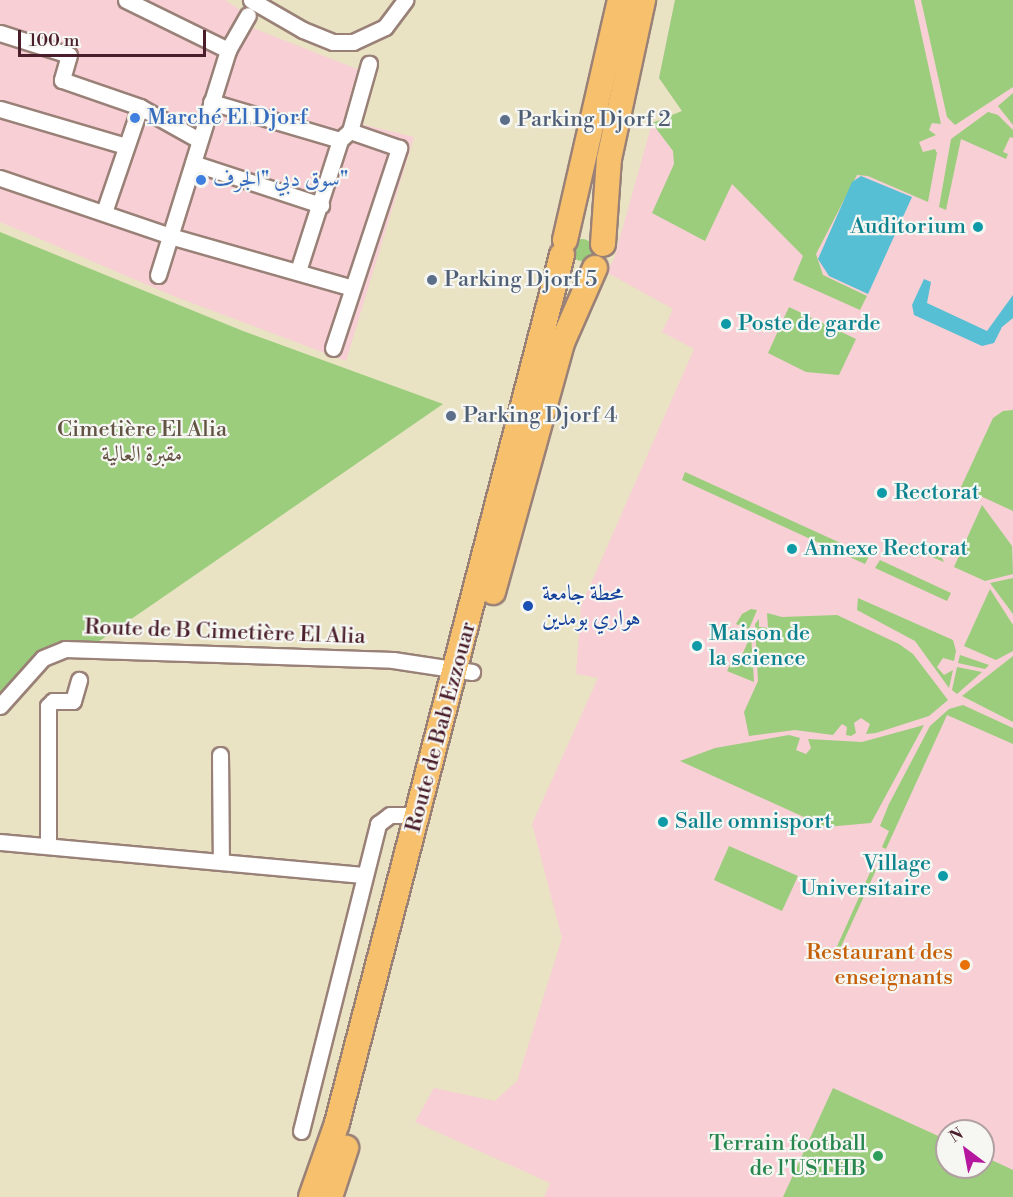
<!DOCTYPE html>
<meta charset="utf-8">
<style>
body{margin:0}
#map{position:relative;width:1013px;height:1197px;overflow:hidden;background:#e9e3c4;font-family:"Libre Bodoni",Amiri,serif}
div>[style]{position:absolute}
.built>*{inset:0;background:#f7cfd5}
.green>*{inset:0;background:#9bcd7d}
.round{border-radius:50%}
.water>*{inset:0;background:#56bfd3}
.roads{filter:drop-shadow(2px 0 #9a8178) drop-shadow(-2px 0 #9a8178) drop-shadow(0 2px #9a8178) drop-shadow(0 -2px #9a8178)}
.street>*{height:15px;margin:-7.5px;padding:0 7.5px;transform-origin:7.5px;border-radius:7.5px;background:#fff}
.primary>*{height:24px;margin:-12px;padding:0 12px;transform-origin:12px;border-radius:12px;background:#f7c06c}
.dots>*{width:16px;height:16px;translate:-50% -50%;box-sizing:border-box;border:3px solid #f6f6f2;border-radius:50%}
span{translate:-50% -50%;white-space:nowrap;text-align:center;line-height:1.15;-webkit-text-stroke:4.5px #f6f6f2;paint-order:stroke}
.shop-label{font-size:22px;color:#366cbe}
.left{translate:0 -50%;text-align:left}
.service-label{font-size:22px;color:#4e5e75}
.culture-label{font-size:22px;color:#0d838f}
.right{translate:-100% -50%;text-align:right}
.park-label{font-size:22px;color:#625344}
.transit-label{font-size:22px;color:#164399}
.street-label{font-size:22px;color:#4a1f2b}
.food-label{font-size:22px;color:#c56008}
.leisure-label{font-size:22px;color:#27864d}
.north{position:absolute;left:935px;top:1119px;width:60px;height:60px;box-sizing:border-box;background:#f6f6f2;border:2px solid #b1a0a2;border-radius:50%;rotate:328deg;font-size:16px;font-weight:700;line-height:24px;text-align:center;color:#4a1f2b}
.north::after{content:'';display:block;margin:auto;width:21px;height:27px;background:#b5179e;clip-path:polygon(50% 0,100% 100%,50% 72%,0 100%)}
.scale{position:absolute;left:18px;top:30px;width:188px;height:27px;box-sizing:border-box;border:3px solid #4a1f2b;border-top:0;padding-left:8px;font-size:18px;line-height:21px;white-space:nowrap;color:#4a1f2b;-webkit-text-stroke:4px #f6f6f2;paint-order:stroke}
</style>
<div id="map">
<div class="built">
<i style="clip-path:polygon(0 0,225px 0,248px 15px,253px 28px,370px 74px,356px 123px,414px 137px,346px 361px,176px 297px,0 222px)"></i>
<i style="clip-path:polygon(evenodd,675px 0,1013px 0,1013px 1197px,544px 1197px,550px 1183px,415px 1122px,434px 1088px,495px 1101px,517px 1081px,562px 938px,532px 824px,598px 678px,576px 674px,581px 606px,694px 349px,662px 332px,673px 309px,606px 272px,614px 259px,652px 123px,682px 111px,659px 78px,675px 0,947px 1131px,983px 1131px,983px 1167px,947px 1167px,947px 1131px)"></i>
</div>
<div class="green">
<i style="clip-path:polygon(675px 0,914px 0,941px 124px,932px 123px,929px 130px,936px 135px,919px 142px,923px 152px,935px 149px,937px 153px,928px 202px,868px 176px,857px 175px,816px 254px,823px 275px,867px 296px,860px 310px,793px 280px,803px 256px,732px 184px,705px 241px,652px 213px,674px 164px,673px 151px,652px 123px,682px 111px,659px 78px)"></i>
<i style="clip-path:polygon(921px 0,1013px 0,1013px 87px,955px 125px,947px 117px)"></i>
<i style="clip-path:polygon(1013px 93px,1013px 125px,998px 106px)"></i>
<i style="clip-path:polygon(988px 112px,998px 115px,1013px 130px,1013px 138px,1010px 137px,1003px 152px,1008px 154px,1006px 159px,961px 139px,946px 210px,939px 207px,951px 139px)"></i>
<i style="clip-path:polygon(0 232px,243px 331px,443px 404px,98px 642px,62px 644px,0 707px)"></i>
<i class="round" style="left:571px;top:239px;width:22px;height:22px"></i>
<i style="clip-path:polygon(789px 307px,856px 339px,839px 375px,806px 372px,768px 353px)"></i>
<i style="clip-path:polygon(1013px 410px,1013px 511px,961px 487px,993px 418px,1003px 411px)"></i>
<i style="clip-path:polygon(685px 472px,869px 556px,865px 564px,682px 480px)"></i>
<i style="clip-path:polygon(982px 505px,1012px 546px,1013px 574px,985px 581px,954px 567px)"></i>
<i style="clip-path:polygon(913px 543px,941px 556px,944px 562px,905px 546px)"></i>
<i style="clip-path:polygon(880px 560px,951px 593px,947px 601px,875px 568px)"></i>
<i style="clip-path:polygon(1013px 578px,1013px 614px,990px 583px)"></i>
<i style="clip-path:polygon(990px 589px,1013px 625px,1013px 651px,996px 660px,964px 646px)"></i>
<i style="clip-path:polygon(858px 598px,953px 640px,956px 651px,954px 661px,943px 658px,937px 667px,944px 675px,953px 670px,949px 688px,915px 641px,857px 610px)"></i>
<i style="clip-path:polygon(751px 609px,757px 610px,749px 629px,736px 624px,742px 614px)"></i>
<i style="clip-path:polygon(767px 613px,782px 617px,837px 615px,899px 644px,913px 654px,948px 700px,929px 716px,876px 733px,866px 734px,870px 724px,861px 718px,854px 723px,856px 733px,851px 736px,846px 735px,847px 727px,842px 724px,833px 735px,795px 730px,749px 736px,744px 712px,758px 681px,755px 624px,759px 619px,759px 627px,768px 628px)"></i>
<i style="clip-path:polygon(751px 635px,754px 682px,727px 671px,736px 653px,742px 655px)"></i>
<i style="clip-path:polygon(960px 655px,989px 665px,985px 669px,958px 663px)"></i>
<i style="clip-path:polygon(1013px 656px,1013px 722px,962px 696px)"></i>
<i style="clip-path:polygon(957px 667px,982px 672px,957px 694px,952px 690px)"></i>
<i style="clip-path:polygon(963px 705px,1013px 728px,1013px 744px,947px 715px,886px 849px,882px 847px,889px 831px,880px 826px,889px 804px,930px 726px,949px 709px)"></i>
<i style="clip-path:polygon(924px 725px,871px 823px,826px 827px,680px 761px,715px 748px,789px 735px,800px 738px,796px 750px,806px 754px,811px 748px,808px 739px,862px 742px)"></i>
<i style="clip-path:polygon(729px 846px,798px 876px,782px 911px,714px 880px)"></i>
<i style="clip-path:polygon(872px 868px,876px 870px,834px 962px,831px 960px)"></i>
<i style="clip-path:polygon(833px 1088px,947px 1140px,947px 1167px,983px 1167px,983px 1156px,1013px 1170px,1013px 1197px,783px 1197px)"></i>
</div>
<div class="water">
<i style="clip-path:polygon(861px 176px,912px 197px,868px 294px,829px 276px,818px 259px,852px 182px)"></i>
<i style="clip-path:polygon(924px 279px,931px 282px,927px 303px,987px 331px,1013px 295px,1013px 318px,1002px 327px,994px 343px,982px 346px,914px 315px,912px 305px)"></i>
</div>
<div class="roads">
<div class="street">
<i style="left:126px;top:0;width:114px;rotate:26.1deg"></i>
<i style="left:251px;top:0;width:60px;rotate:30deg"></i>
<i style="left:303px;top:30px;width:32px;rotate:22deg"></i>
<i style="left:333px;top:42px;width:20px"></i>
<i style="left:353px;top:42px;width:35px;rotate:-25deg"></i>
<i style="left:385px;top:27px;width:34px;rotate:-53deg"></i>
<i style="left:0;top:33px;width:72px;rotate:17.7deg"></i>
<i style="left:69px;top:55px;width:26px;rotate:106deg"></i>
<i style="left:62px;top:80px;width:83px;rotate:19.1deg"></i>
<i style="left:140px;top:107px;width:111px;rotate:108.9deg"></i>
<i style="left:211px;top:102px;width:134px;rotate:16.4deg"></i>
<i style="left:140px;top:107px;width:68px;rotate:29.2deg"></i>
<i style="left:0;top:109px;width:131px;rotate:16.4deg"></i>
<i style="left:193px;top:163px;width:135px;rotate:18.2deg"></i>
<i style="left:0;top:178px;width:180px;rotate:18.8deg"></i>
<i style="left:170px;top:236px;width:189px;rotate:15.9deg"></i>
<i style="left:298px;top:271px;width:138px;rotate:-72.2deg"></i>
<i style="left:340px;top:140px;width:13px;rotate:-42deg"></i>
<i style="left:158px;top:275px;width:236px;rotate:-72.7deg"></i>
<i style="left:228px;top:50px;width:40px;rotate:-60.3deg"></i>
<i style="left:333px;top:348px;width:211px;rotate:-71.7deg"></i>
<i style="left:399px;top:148px;width:52px;rotate:-160.9deg"></i>
<i style="left:350px;top:131px;width:70px;rotate:-74.2deg"></i>
<i style="left:0;top:706px;width:64px;rotate:-48.1deg"></i>
<i style="left:43px;top:658px;width:24px;rotate:-22deg"></i>
<i style="left:65px;top:649px;width:328px;rotate:1.9deg"></i>
<i style="left:393px;top:660px;width:80px;rotate:8.6deg"></i>
<i style="left:220px;top:755px;width:106px;rotate:89.5deg"></i>
<i style="left:0;top:842px;width:365px;rotate:5.2deg"></i>
<i style="left:48px;top:846px;width:140px;rotate:-90deg"></i>
<i style="left:48px;top:706px;width:7px;rotate:-45deg"></i>
<i style="left:53px;top:701px;width:20px"></i>
<i style="left:73px;top:701px;width:22px;rotate:-74deg"></i>
<i style="left:301px;top:1131px;width:317px;rotate:-75.9deg"></i>
<i style="left:378px;top:824px;width:15px;rotate:-37deg"></i>
<i style="left:390px;top:815px;width:28px"></i>
</div>
<div class="primary">
<i style="left:565px;top:240px;width:246px;rotate:-77.1deg"></i>
<i style="left:603px;top:244px;width:85px;rotate:-86deg"></i>
<i style="left:609px;top:159px;width:163px;rotate:-77.9deg"></i>
<i style="left:493px;top:592px;width:258px;rotate:-74.5deg"></i>
<i style="left:562px;top:343px;width:82px;rotate:-66.3deg"></i>
<i style="left:311px;top:1197px;width:78px;rotate:-70.6deg"></i>
<i style="left:337px;top:1123px;width:897px;rotate:-75.47deg"></i>
<i style="left:330px;top:1197px;width:52px;rotate:-71.9deg"></i>
</div>
</div>
<div class="dots">
<i style="left:135px;top:118px;background:#3f7fe0"></i>
<i style="left:505px;top:120px;background:#5c6f8a"></i>
<i style="left:201px;top:180px;background:#3f7fe0"></i>
<i style="left:978px;top:227px;background:#0f9aa8"></i>
<i style="left:432px;top:280px;background:#5c6f8a"></i>
<i style="left:726px;top:324px;background:#0f9aa8"></i>
<i style="left:451px;top:416px;background:#5c6f8a"></i>
<i style="left:882px;top:493px;background:#0f9aa8"></i>
<i style="left:792px;top:549px;background:#0f9aa8"></i>
<i style="left:528px;top:606px;background:#1a4fb4"></i>
<i style="left:697px;top:646px;background:#0f9aa8"></i>
<i style="left:663px;top:822px;background:#0f9aa8"></i>
<i style="left:943px;top:876px;background:#0f9aa8"></i>
<i style="left:965px;top:965px;background:#e8710a"></i>
<i style="left:878px;top:1156px;background:#2e9e5b"></i>
</div>
<div class="shop-label">
<span class="left" style="left:147px;top:118px">Marché El Djorf</span>
<span class="left" style="left:213px;top:180px">سوق دبي "الجرف"</span>
</div>
<div class="service-label">
<span class="left" style="left:517px;top:120px">Parking Djorf 2</span>
<span class="left" style="left:444px;top:280px">Parking Djorf 5</span>
<span class="left" style="left:463px;top:416px">Parking Djorf 4</span>
</div>
<div class="culture-label">
<span class="right" style="left:966px;top:227px">Auditorium</span>
<span class="left" style="left:738px;top:324px">Poste de garde</span>
<span class="left" style="left:894px;top:493px">Rectorat</span>
<span class="left" style="left:804px;top:549px">Annexe Rectorat</span>
<span class="left" style="left:709px;top:646px">Maison de<br>la science</span>
<span class="left" style="left:675px;top:822px">Salle omnisport</span>
<span class="right" style="left:931px;top:876px">Village<br>Universitaire</span>
</div>
<div class="park-label">
<span style="left:142px;top:442px">Cimetière El Alia<br>مقبرة العالية</span>
</div>
<div class="transit-label">
<span class="left" style="left:542px;top:606px">محطة جامعة<br>هواري بومدين</span>
</div>
<div class="street-label">
<span style="left:225px;top:632px;rotate:2deg">Route de B Cimetière El Alia</span>
<span style="left:441px;top:727px;rotate:-75deg">Route de Bab Ezzouar</span>
</div>
<div class="food-label">
<span class="right" style="left:953px;top:965px">Restaurant des<br>enseignants</span>
</div>
<div class="leisure-label">
<span class="right" style="left:866px;top:1156px">Terrain football<br>de l'USTHB</span>
</div>
<div class="north">N</div>
<div class="scale">100 m</div>
</div>
